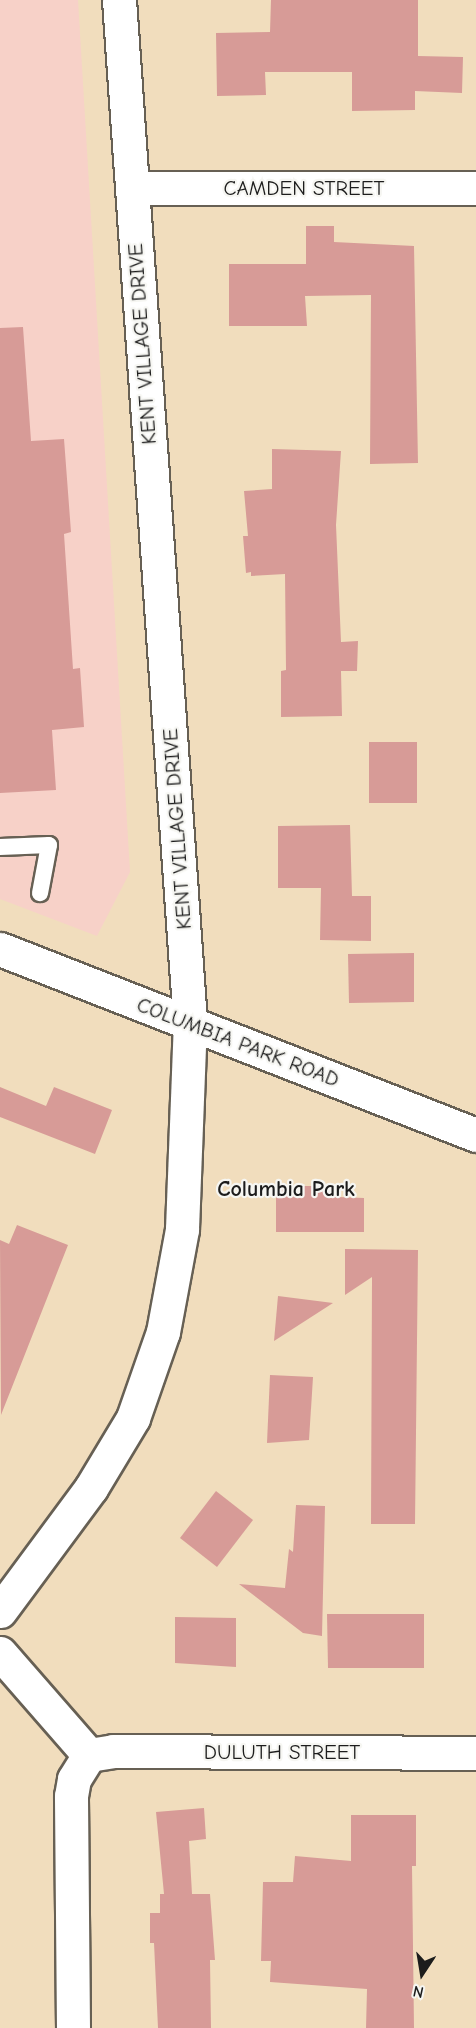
<!DOCTYPE html>
<style>
body{margin:0}
#map{position:relative;width:476px;height:2028px;overflow:hidden;background:#f1ddbd;font-family:"Comic Neue",sans-serif}
div>[style]{position:absolute}
.built>*{inset:0;background:#f7d1c8}
.building>*{inset:0;background:#d79b97}
.roads{filter:drop-shadow(2px 0 #676054) drop-shadow(-2px 0 #676054) drop-shadow(0 2px #676054) drop-shadow(0 -2px #676054)}
.lane>*{height:16px;margin:-8px;padding:0 8px;transform-origin:8px;border-radius:8px;background:#fff}
.street>*{height:33px;margin:-16.5px;padding:0 16.5px;transform-origin:16.5px;border-radius:16.5px;background:#fff}
.secondary>*{height:33px;margin:-16.5px;padding:0 16.5px;transform-origin:16.5px;border-radius:16.5px;background:#fff}
span{translate:-50% -50%;white-space:nowrap;text-align:center;line-height:1.15;-webkit-text-stroke:4.5px #f6f6f2;paint-order:stroke}
.street-label{font-size:21px;color:#1c1c1c}
.neighbourhood-label{font-size:22px;color:#1c1c1c;font-weight:700}
.north{position:absolute;left:392px;top:1944px;width:60px;height:60px;-webkit-text-stroke:4px #f6f6f2;paint-order:stroke;rotate:192deg;font-size:16px;font-weight:700;line-height:24px;text-align:center;color:#1c1c1c}
.north::after{content:'';display:block;margin:auto;width:21px;height:27px;background:#1c1c1c;clip-path:polygon(50% 0,100% 100%,50% 72%,0 100%)}
</style>
<div id="map">
<div class="built">
<i style="clip-path:polygon(0 0,78px 0,130px 872px,97px 936px,0 899px)"></i>
</div>
<div class="building">
<i style="clip-path:polygon(271px 0,418px 0,418px 56px,463px 57px,462px 93px,415px 91px,415px 110px,352px 111px,352px 72px,265px 72px,266px 95px,217px 96px,216px 33px,270px 32px)"></i>
<i style="clip-path:polygon(306px 226px,334px 226px,334px 242px,414px 246px,418px 463px,370px 464px,371px 295px,305px 296px,307px 326px,229px 326px,229px 264px,306px 264px)"></i>
<i style="clip-path:polygon(23px 327px,31px 441px,64px 439px,71px 532px,64px 534px,73px 669px,80px 668px,84px 727px,52px 730px,56px 790px,0 793px,0 328px)"></i>
<i style="clip-path:polygon(272px 449px,341px 451px,336px 525px,341px 642px,358px 641px,357px 671px,341px 671px,342px 716px,281px 717px,281px 671px,286px 670px,285px 574px,251px 576px,251px 572px,246px 573px,243px 536px,248px 536px,244px 491px,272px 489px)"></i>
<i style="clip-path:polygon(369px 742px,417px 742px,417px 803px,369px 803px)"></i>
<i style="clip-path:polygon(350px 825px,352px 896px,371px 896px,371px 941px,320px 940px,321px 888px,278px 888px,278px 826px)"></i>
<i style="clip-path:polygon(414px 953px,414px 1002px,349px 1003px,348px 954px)"></i>
<i style="clip-path:polygon(0 1087px,46px 1106px,54px 1087px,112px 1110px,95px 1154px,0 1117px)"></i>
<i style="clip-path:polygon(276px 1186px,337px 1186px,338px 1197px,364px 1198px,364px 1232px,276px 1232px)"></i>
<i style="clip-path:polygon(17px 1225px,68px 1245px,1px 1415px,0 1240px,9px 1244px)"></i>
<i style="clip-path:polygon(345px 1249px,418px 1250px,415px 1524px,371px 1524px,372px 1277px,345px 1295px)"></i>
<i style="clip-path:polygon(278px 1296px,333px 1303px,274px 1341px)"></i>
<i style="clip-path:polygon(270px 1375px,313px 1377px,309px 1440px,267px 1443px)"></i>
<i style="clip-path:polygon(216px 1491px,253px 1520px,217px 1567px,180px 1538px)"></i>
<i style="clip-path:polygon(296px 1505px,325px 1506px,322px 1636px,303px 1633px,239px 1584px,285px 1588px,289px 1549px,293px 1552px)"></i>
<i style="clip-path:polygon(327px 1614px,424px 1614px,424px 1668px,328px 1668px)"></i>
<i style="clip-path:polygon(175px 1617px,236px 1618px,236px 1667px,175px 1663px)"></i>
<i style="clip-path:polygon(204px 1808px,206px 1839px,189px 1841px,192px 1894px,210px 1894px,215px 1960px,210px 1960px,211px 2028px,158px 2028px,154px 1943px,150px 1943px,150px 1913px,160px 1913px,160px 1894px,164px 1894px,156px 1812px)"></i>
<i style="clip-path:polygon(351px 1815px,416px 1815px,416px 1866px,412px 1866px,414px 2028px,366px 2028px,367px 1989px,270px 1982px,271px 1961px,261px 1961px,263px 1882px,293px 1882px,295px 1856px,351px 1861px)"></i>
</div>
<div class="roads">
<div class="lane">
<i style="left:0;top:847px;width:49px;rotate:-2.3deg"></i>
<i style="left:49px;top:845px;width:49px;rotate:100.6deg"></i>
</div>
<div class="street">
<i style="left:119px;top:0;width:1025px;rotate:86.03deg"></i>
<i style="left:132px;top:188px;width:344px"></i>
<i style="left:0;top:1653px;width:135px;rotate:48.9deg"></i>
<i style="left:89px;top:1755px;width:24px;rotate:-9deg"></i>
<i style="left:113px;top:1751px;width:363px;rotate:0.3deg"></i>
<i style="left:73px;top:2028px;width:232px;rotate:-90.5deg"></i>
<i style="left:71px;top:1796px;width:17px;rotate:-80deg"></i>
<i style="left:74px;top:1779px;width:28px;rotate:-58deg"></i>
</div>
<div class="secondary">
<i style="left:0;top:949px;width:511px;rotate:21.34deg"></i>
<i style="left:0;top:1611px;width:153px;rotate:-53.5deg"></i>
<i style="left:91px;top:1488px;width:82px;rotate:-59deg"></i>
<i style="left:133px;top:1418px;width:91px;rotate:-70.8deg"></i>
<i style="left:163px;top:1332px;width:105px;rotate:-79.5deg"></i>
<i style="left:182px;top:1229px;width:206px;rotate:-87.8deg"></i>
</div>
</div>
<div class="street-label">
<span style="left:304px;top:188px">CAMDEN STREET</span>
<span style="left:142px;top:344px;rotate:-94deg">KENT VILLAGE DRIVE</span>
<span style="left:177px;top:829px;rotate:-94deg">KENT VILLAGE DRIVE</span>
<span style="left:238px;top:1042px;rotate:21deg">COLUMBIA PARK ROAD</span>
<span style="left:282px;top:1752px">DULUTH STREET</span>
</div>
<div class="neighbourhood-label">
<span style="left:286px;top:1190px">Columbia Park</span>
</div>
<div class="north">N</div>
</div>
